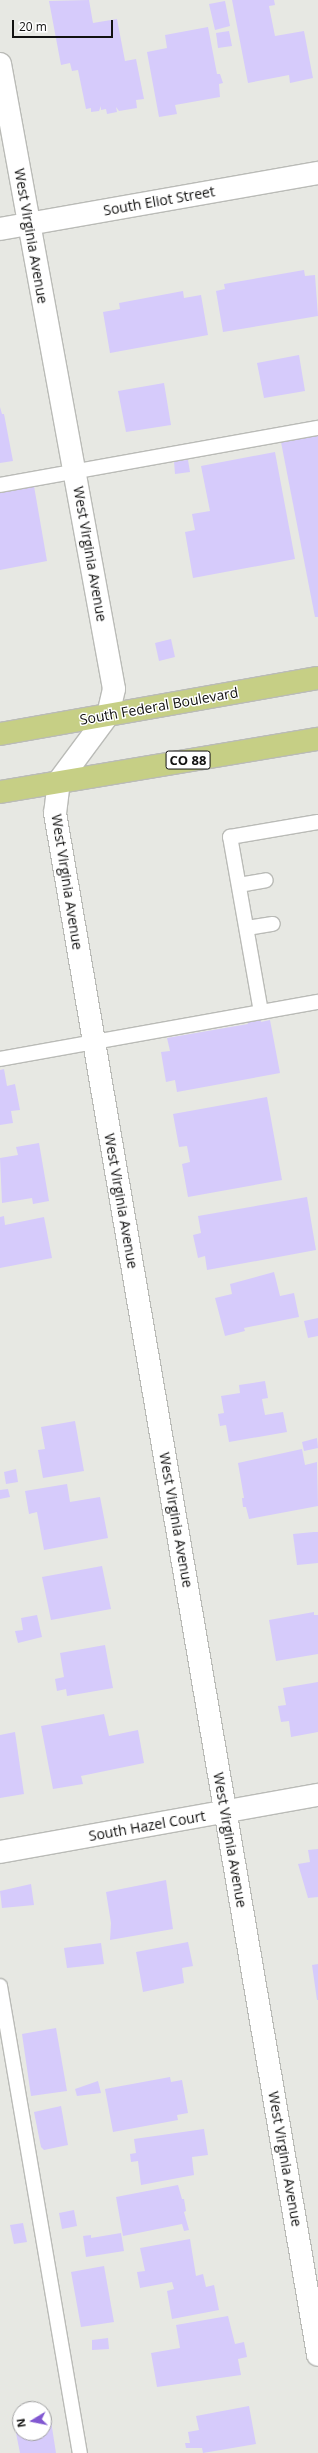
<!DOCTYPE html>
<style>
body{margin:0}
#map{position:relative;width:318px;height:2453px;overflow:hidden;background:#e7e8e3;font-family:"Open Sans",sans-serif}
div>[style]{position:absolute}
.building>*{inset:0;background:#d6cbfb}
.roads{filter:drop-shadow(1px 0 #babbb7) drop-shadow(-1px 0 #babbb7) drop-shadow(0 1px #babbb7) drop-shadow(0 -1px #babbb7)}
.lane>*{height:14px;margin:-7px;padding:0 7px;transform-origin:7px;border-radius:7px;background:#fff}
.street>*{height:22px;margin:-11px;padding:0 11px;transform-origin:11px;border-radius:11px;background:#fff}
.primary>*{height:22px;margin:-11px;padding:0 11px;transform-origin:11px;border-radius:11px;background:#c6cf85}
span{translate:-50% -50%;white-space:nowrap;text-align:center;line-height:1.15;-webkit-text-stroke:3px #fff;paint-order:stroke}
.shield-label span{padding:1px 3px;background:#fff;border:1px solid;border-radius:3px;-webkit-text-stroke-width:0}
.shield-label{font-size:13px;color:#121211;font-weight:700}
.street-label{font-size:14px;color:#121211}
.north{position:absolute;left:12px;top:2401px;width:40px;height:40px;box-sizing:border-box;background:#fff;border:1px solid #a0a0a0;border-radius:50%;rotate:260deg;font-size:11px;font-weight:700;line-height:16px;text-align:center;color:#121211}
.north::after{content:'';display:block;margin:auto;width:14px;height:18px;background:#8158d1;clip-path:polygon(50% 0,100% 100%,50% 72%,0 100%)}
.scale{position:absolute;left:12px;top:20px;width:101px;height:18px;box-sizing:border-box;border:2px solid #121211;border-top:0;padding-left:5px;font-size:12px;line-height:14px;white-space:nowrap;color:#121211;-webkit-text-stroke:3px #fff;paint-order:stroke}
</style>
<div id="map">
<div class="building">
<i style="clip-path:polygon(89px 0,93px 23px,117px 19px,125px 61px,136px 59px,144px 99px,136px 100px,137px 108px,119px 111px,116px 107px,117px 112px,107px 114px,106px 109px,101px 110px,101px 106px,99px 111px,91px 112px,91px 108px,86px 109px,78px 70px,72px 71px,70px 63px,61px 65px,49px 1px)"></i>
<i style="clip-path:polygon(232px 0,274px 0,275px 5px,269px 6px,275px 36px,304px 31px,313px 78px,290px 83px,289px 75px,248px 83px)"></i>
<i style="clip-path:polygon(225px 1px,230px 26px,215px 30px,209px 4px)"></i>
<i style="clip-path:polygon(208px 27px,217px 74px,220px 74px,223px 83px,219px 84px,220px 97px,175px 105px,177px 114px,159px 117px,147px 52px,167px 48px,165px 35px)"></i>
<i style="clip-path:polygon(229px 31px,232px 46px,218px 48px,216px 33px)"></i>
<i style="clip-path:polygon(304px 270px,305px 276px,315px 275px,318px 316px,223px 332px,216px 291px,225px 289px,224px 284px)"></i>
<i style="clip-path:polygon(183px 291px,184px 298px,201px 295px,208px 335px,110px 353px,103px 312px,120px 309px,119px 303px)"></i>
<i style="clip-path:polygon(299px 355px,305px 391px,264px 398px,257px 363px)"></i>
<i style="clip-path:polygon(164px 383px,171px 425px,126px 432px,118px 391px)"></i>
<i style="clip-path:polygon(0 407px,2px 414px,4px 414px,13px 461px,0 463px)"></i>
<i style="clip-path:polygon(318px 435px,318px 617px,315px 617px,281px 442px)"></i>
<i style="clip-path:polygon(275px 452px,295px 559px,193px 578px,185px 532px,195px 530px,192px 514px,210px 511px,201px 466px)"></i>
<i style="clip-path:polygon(188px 460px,190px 472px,175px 474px,174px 461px)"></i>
<i style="clip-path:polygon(34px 486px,47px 561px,0 570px,0 492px)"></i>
<i style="clip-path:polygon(171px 639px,175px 657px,159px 661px,155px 643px)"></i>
<i style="clip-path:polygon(260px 1017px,261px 1022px,270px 1020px,280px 1073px,177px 1092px,175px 1080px,166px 1082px,161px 1052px,170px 1051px,167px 1038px,248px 1024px,247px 1020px)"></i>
<i style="clip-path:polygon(4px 1069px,7px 1086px,15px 1084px,20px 1110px,11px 1111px,13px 1123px,0 1125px,0 1070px)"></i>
<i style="clip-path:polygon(267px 1097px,282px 1180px,188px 1197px,182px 1164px,190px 1162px,187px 1146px,179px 1147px,173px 1114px)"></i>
<i style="clip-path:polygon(39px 1143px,49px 1201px,33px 1204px,32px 1198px,2px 1203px,0 1158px,18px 1155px,16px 1147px)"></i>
<i style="clip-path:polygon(307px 1197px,316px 1250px,207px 1270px,205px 1256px,198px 1258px,193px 1235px,201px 1233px,198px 1216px)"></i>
<i style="clip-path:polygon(4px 1216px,5px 1225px,44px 1217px,52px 1258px,0 1268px,0 1217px)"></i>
<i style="clip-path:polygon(274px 1272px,280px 1296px,294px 1293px,299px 1317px,244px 1328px,245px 1331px,225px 1336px,215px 1298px,232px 1294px,230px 1284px)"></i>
<i style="clip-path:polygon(318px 1318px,318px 1336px,308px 1338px,304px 1321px)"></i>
<i style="clip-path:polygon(265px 1381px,268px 1398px,262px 1399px,265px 1415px,283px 1412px,287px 1432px,229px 1442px,226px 1425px,220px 1426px,218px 1414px,224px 1413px,221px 1396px,240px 1393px,239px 1385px)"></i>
<i style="clip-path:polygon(75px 1421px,84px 1471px,43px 1478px,38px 1450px,45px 1449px,41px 1427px)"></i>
<i style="clip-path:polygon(317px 1438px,318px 1448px,304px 1451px,302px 1442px)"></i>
<i style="clip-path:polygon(302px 1449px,305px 1465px,317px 1462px,318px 1506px,249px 1519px,246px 1507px,243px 1507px,242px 1498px,244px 1498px,238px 1463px)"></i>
<i style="clip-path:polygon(16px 1469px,18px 1482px,6px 1484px,4px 1472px)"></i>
<i style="clip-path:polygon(67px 1484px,70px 1502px,100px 1497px,108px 1538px,44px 1550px,37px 1512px,29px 1514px,25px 1491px)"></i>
<i style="clip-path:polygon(8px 1489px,10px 1497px,0 1499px,0 1490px)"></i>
<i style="clip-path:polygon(314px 1532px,318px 1532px,318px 1563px,297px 1565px,293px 1534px)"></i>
<i style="clip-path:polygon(102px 1566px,111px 1609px,51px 1620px,42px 1577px)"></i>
<i style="clip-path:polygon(314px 1612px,314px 1615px,318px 1615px,318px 1654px,276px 1661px,269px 1620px)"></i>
<i style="clip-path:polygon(37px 1615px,42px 1637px,18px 1643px,15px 1631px,23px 1630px,21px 1618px)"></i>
<i style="clip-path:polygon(105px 1645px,113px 1688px,67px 1696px,66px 1689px,57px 1691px,55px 1679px,64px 1677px,60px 1653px)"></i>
<i style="clip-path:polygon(318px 1682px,318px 1732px,291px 1737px,289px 1721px,281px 1722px,278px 1706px,286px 1705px,283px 1688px)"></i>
<i style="clip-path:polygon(104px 1714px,109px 1736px,138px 1730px,144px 1763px,81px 1776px,83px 1784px,53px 1789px,41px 1726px)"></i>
<i style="clip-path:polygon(15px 1732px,24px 1794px,0 1798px,0 1735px)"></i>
<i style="clip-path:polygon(318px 1849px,318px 1897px,308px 1898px,298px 1864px,310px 1862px,308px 1850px)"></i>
<i style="clip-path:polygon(166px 1880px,173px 1929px,110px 1940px,111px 1923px,106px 1892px)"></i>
<i style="clip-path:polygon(31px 1884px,34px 1905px,2px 1908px,0 1891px)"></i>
<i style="clip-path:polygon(188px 1942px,193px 1966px,182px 1968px,184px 1983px,143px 1992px,136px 1952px)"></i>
<i style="clip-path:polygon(101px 1943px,104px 1964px,67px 1968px,64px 1948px)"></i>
<i style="clip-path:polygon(318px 1964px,318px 2000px,317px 2000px,312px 1965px)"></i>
<i style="clip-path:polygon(56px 2028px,67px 2091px,31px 2096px,22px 2034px)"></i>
<i style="clip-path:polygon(170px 2077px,171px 2082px,182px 2080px,188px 2113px,177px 2115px,178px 2120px,113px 2132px,105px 2089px)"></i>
<i style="clip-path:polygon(98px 2081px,101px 2093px,77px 2096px,75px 2089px)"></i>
<i style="clip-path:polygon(61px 2106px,68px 2145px,44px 2150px,41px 2147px,34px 2112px)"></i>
<i style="clip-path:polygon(204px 2129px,208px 2155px,192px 2157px,194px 2175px,141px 2185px,138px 2161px,131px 2162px,130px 2154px,136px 2153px,134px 2139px)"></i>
<i style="clip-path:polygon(178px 2185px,182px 2199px,184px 2199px,186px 2211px,184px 2212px,189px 2230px,184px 2231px,182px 2224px,123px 2236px,116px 2197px)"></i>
<i style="clip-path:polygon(74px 2210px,77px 2226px,62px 2229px,59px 2213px)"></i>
<i style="clip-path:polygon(23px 2223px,27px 2242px,14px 2244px,10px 2225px)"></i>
<i style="clip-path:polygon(121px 2233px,124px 2251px,86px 2257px,83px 2236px,91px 2235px,91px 2238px)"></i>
<i style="clip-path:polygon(190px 2239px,196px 2276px,203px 2274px,206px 2287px,214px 2285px,219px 2310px,172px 2319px,167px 2291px,174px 2289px,172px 2282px,140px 2288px,137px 2272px,145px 2271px,140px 2248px)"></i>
<i style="clip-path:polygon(104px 2266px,114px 2322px,81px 2327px,71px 2272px)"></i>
<i style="clip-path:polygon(228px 2316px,235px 2344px,244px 2342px,247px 2357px,238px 2359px,241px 2375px,157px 2387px,151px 2353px,180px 2348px,176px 2325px)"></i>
<i style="clip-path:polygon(108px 2338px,109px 2349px,92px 2350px,92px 2340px)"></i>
<i style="clip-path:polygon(249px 2406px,256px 2444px,203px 2453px,202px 2448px,186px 2448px,185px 2443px,190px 2443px,188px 2432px,199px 2430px,196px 2416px)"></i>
<i style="clip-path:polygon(51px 2421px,56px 2453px,20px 2453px,15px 2428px,20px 2427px,20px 2433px,44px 2433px,44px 2422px)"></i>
</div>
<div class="roads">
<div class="lane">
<i style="left:0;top:485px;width:323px;rotate:-10.2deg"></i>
<i style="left:239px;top:885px;width:27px;rotate:-10deg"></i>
<i style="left:247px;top:928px;width:26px;rotate:-9deg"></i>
<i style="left:261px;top:1012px;width:178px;rotate:-100deg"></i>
<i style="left:230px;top:837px;width:89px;rotate:-9.7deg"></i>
<i style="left:0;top:1059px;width:323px;rotate:-10.2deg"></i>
<i style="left:0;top:1986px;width:474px;rotate:80.3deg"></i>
</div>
<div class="street">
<i style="left:0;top:64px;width:635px;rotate:79.66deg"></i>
<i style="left:114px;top:689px;width:27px;rotate:103deg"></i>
<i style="left:108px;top:715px;width:82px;rotate:126.6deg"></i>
<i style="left:59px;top:781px;width:32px;rotate:97deg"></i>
<i style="left:55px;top:813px;width:1564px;rotate:80.32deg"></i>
<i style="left:0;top:229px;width:323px;rotate:-10deg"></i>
<i style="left:0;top:1852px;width:323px;rotate:-10.2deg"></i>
</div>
<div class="primary">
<i style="left:0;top:734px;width:323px;rotate:-10deg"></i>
<i style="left:0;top:792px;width:322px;rotate:-9.5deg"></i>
</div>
</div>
<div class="shield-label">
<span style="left:188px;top:760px">CO 88</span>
</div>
<div class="street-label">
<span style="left:159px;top:201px;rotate:-10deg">South Eliot Street</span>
<span style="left:31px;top:236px;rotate:80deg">West Virginia Avenue</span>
<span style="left:90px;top:554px;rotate:80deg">West Virginia Avenue</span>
<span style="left:159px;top:706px;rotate:-10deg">South Federal Boulevard</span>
<span style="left:67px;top:882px;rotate:81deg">West Virginia Avenue</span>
<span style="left:121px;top:1201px;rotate:80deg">West Virginia Avenue</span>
<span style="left:176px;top:1520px;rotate:80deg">West Virginia Avenue</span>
<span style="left:147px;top:1826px;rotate:-10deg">South Hazel Court</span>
<span style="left:230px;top:1840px;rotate:80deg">West Virginia Avenue</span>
<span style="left:285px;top:2159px;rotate:80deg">West Virginia Avenue</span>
</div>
<div class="north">N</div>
<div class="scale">20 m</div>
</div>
